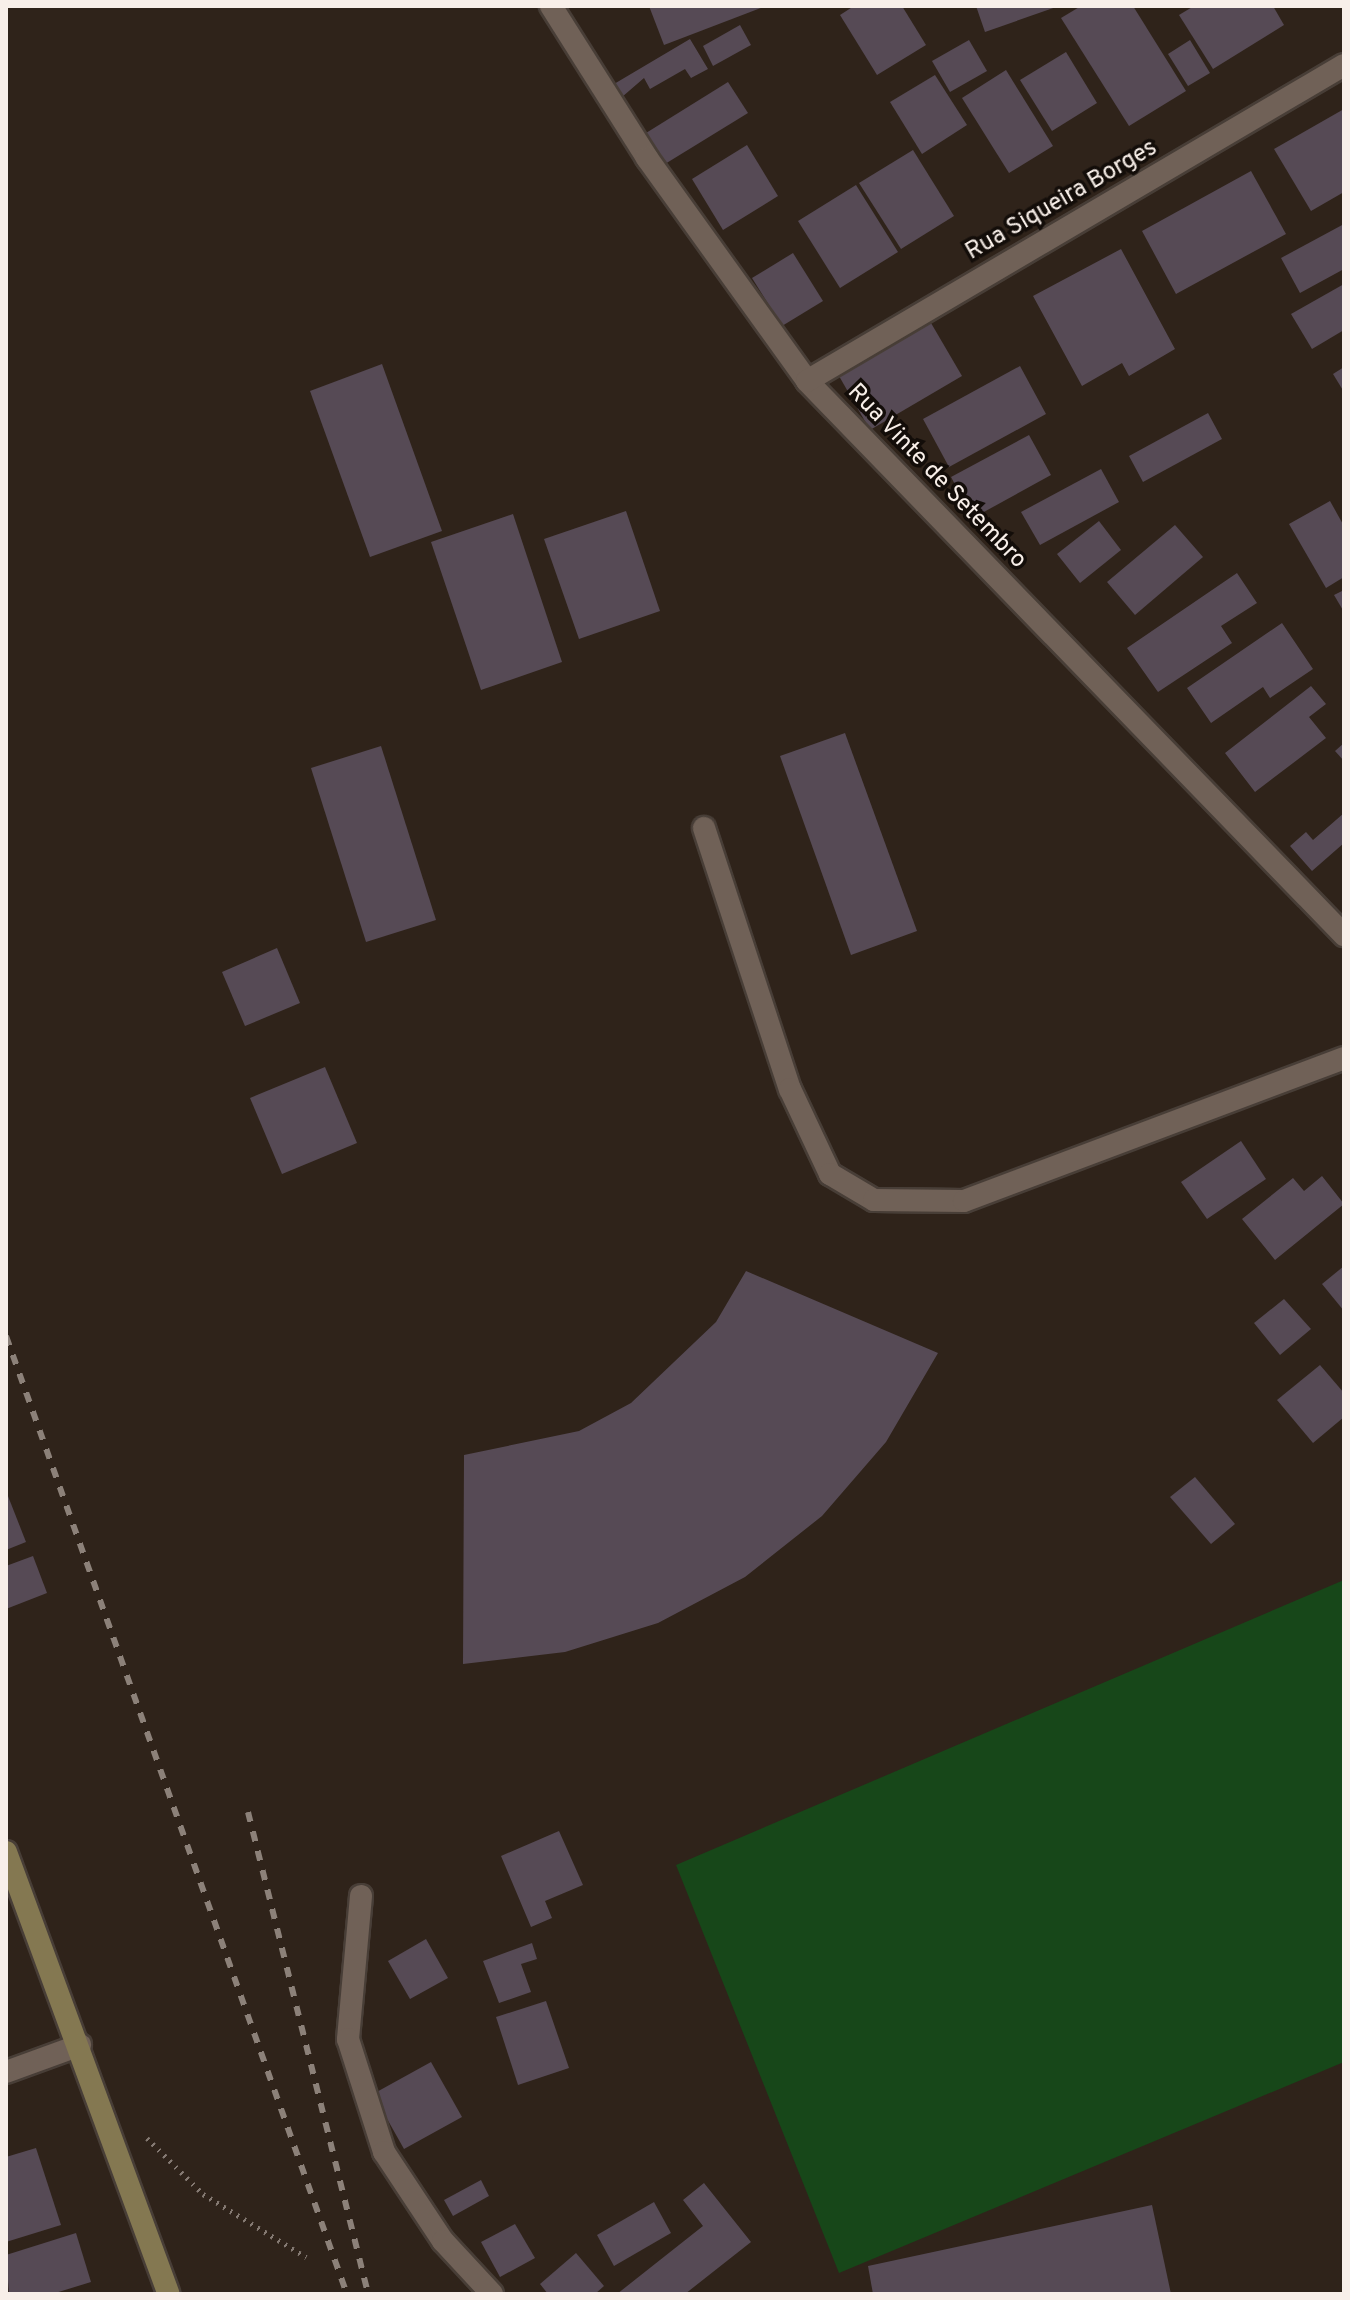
<!DOCTYPE html>
<style>
body{margin:0}
#map{position:relative;width:1350px;height:2300px;overflow:hidden;background:#2f231a;font-family:Overpass,sans-serif}
div>[style]{position:absolute}
.green>*{inset:0;background:#174719}
.building>*{inset:0;background:#564a55}
.path>*{height:5px;margin-top:-2.5px;transform-origin:0;background:repeating-linear-gradient(90deg,#847972 0 2px,transparent 0 8px)}
.roads{filter:drop-shadow(2px 0 #483e37) drop-shadow(-2px 0 #483e37) drop-shadow(0 2px #483e37) drop-shadow(0 -2px #483e37)}
.service>*{height:22px;margin:-11px;padding:0 11px;transform-origin:11px;border-radius:11px;background:#706157}
.minor>*{height:22px;margin:-11px;padding:0 11px;transform-origin:11px;border-radius:11px;background:#706157}
.tertiary>*{height:22px;margin:-11px;padding:0 11px;transform-origin:11px;border-radius:11px;background:#706157}
.secondary>*{height:22px;margin:-11px;padding:0 11px;transform-origin:11px;border-radius:11px;background:#847851}
.rail>*{height:6px;margin-top:-3px;transform-origin:0;background:repeating-linear-gradient(90deg,#8c8179 0 10px,transparent 0 20px)}
span{translate:-50% -50%;white-space:nowrap;text-align:center;line-height:1.15;-webkit-text-stroke:7px #130d09;paint-order:stroke}
.street-label{font-size:24px;color:#f8efe9}
.frame{position:absolute;inset:0;border:8px solid #f8efe9;pointer-events:none}
</style>
<div id="map">
<div class="green">
<i style="clip-path:polygon(1344px 1580px,1344px 2062px,839px 2273px,676px 1865px)"></i>
</div>
<div class="building">
<i style="clip-path:polygon(649px 6px,766px 6px,664px 45px)"></i>
<i style="clip-path:polygon(854px 6px,902px 6px,926px 45px,877px 75px,840px 15px)"></i>
<i style="clip-path:polygon(976px 6px,1059px 6px,985px 32px)"></i>
<i style="clip-path:polygon(1081px 6px,1133px 6px,1186px 91px,1129px 126px,1061px 18px)"></i>
<i style="clip-path:polygon(1194px 6px,1273px 6px,1284px 25px,1213px 69px,1179px 15px)"></i>
<i style="clip-path:polygon(740px 25px,751px 45px,713px 66px,703px 46px)"></i>
<i style="clip-path:polygon(690px 39px,708px 69px,691px 78px,685px 69px,650px 89px,644px 78px,622px 97px,614px 84px)"></i>
<i style="clip-path:polygon(969px 40px,987px 71px,950px 92px,932px 61px)"></i>
<i style="clip-path:polygon(1190px 40px,1210px 73px,1188px 86px,1168px 54px)"></i>
<i style="clip-path:polygon(1066px 52px,1097px 103px,1052px 131px,1020px 80px)"></i>
<i style="clip-path:polygon(1006px 70px,1053px 146px,1009px 173px,962px 98px)"></i>
<i style="clip-path:polygon(935px 75px,967px 125px,922px 154px,890px 102px)"></i>
<i style="clip-path:polygon(728px 82px,748px 113px,665px 164px,646px 133px)"></i>
<i style="clip-path:polygon(1344px 109px,1344px 192px,1311px 211px,1274px 149px)"></i>
<i style="clip-path:polygon(747px 145px,778px 196px,723px 230px,692px 179px)"></i>
<i style="clip-path:polygon(913px 150px,954px 216px,901px 249px,859px 183px)"></i>
<i style="clip-path:polygon(1251px 171px,1286px 234px,1176px 294px,1142px 231px)"></i>
<i style="clip-path:polygon(856px 185px,898px 252px,840px 288px,798px 221px)"></i>
<i style="clip-path:polygon(1344px 224px,1344px 269px,1300px 293px,1281px 258px)"></i>
<i style="clip-path:polygon(1121px 249px,1175px 349px,1129px 376px,1122px 363px,1082px 386px,1033px 296px)"></i>
<i style="clip-path:polygon(793px 253px,823px 301px,782px 326px,752px 278px)"></i>
<i style="clip-path:polygon(1344px 284px,1344px 330px,1312px 349px,1291px 314px)"></i>
<i style="clip-path:polygon(931px 323px,962px 376px,870px 430px,839px 376px)"></i>
<i style="clip-path:polygon(382px 364px,442px 531px,370px 557px,310px 391px)"></i>
<i style="clip-path:polygon(1020px 366px,1046px 414px,949px 467px,923px 419px)"></i>
<i style="clip-path:polygon(1344px 367px,1344px 392px,1333px 374px)"></i>
<i style="clip-path:polygon(1208px 413px,1222px 439px,1143px 482px,1129px 456px)"></i>
<i style="clip-path:polygon(1029px 435px,1051px 475px,973px 518px,951px 477px)"></i>
<i style="clip-path:polygon(1101px 469px,1119px 502px,1040px 545px,1021px 512px)"></i>
<i style="clip-path:polygon(1330px 501px,1344px 526px,1344px 577px,1326px 588px,1289px 524px)"></i>
<i style="clip-path:polygon(626px 511px,660px 611px,579px 639px,544px 539px)"></i>
<i style="clip-path:polygon(513px 514px,562px 662px,481px 690px,431px 542px)"></i>
<i style="clip-path:polygon(1099px 521px,1121px 550px,1080px 583px,1057px 554px)"></i>
<i style="clip-path:polygon(1175px 525px,1203px 557px,1135px 615px,1107px 582px)"></i>
<i style="clip-path:polygon(1237px 573px,1257px 603px,1221px 626px,1232px 643px,1158px 692px,1127px 648px)"></i>
<i style="clip-path:polygon(1344px 590px,1344px 612px,1334px 595px)"></i>
<i style="clip-path:polygon(1282px 623px,1313px 669px,1270px 698px,1263px 687px,1211px 723px,1187px 688px)"></i>
<i style="clip-path:polygon(1311px 686px,1326px 704px,1309px 717px,1326px 738px,1255px 792px,1225px 753px)"></i>
<i style="clip-path:polygon(845px 733px,917px 931px,851px 955px,780px 756px)"></i>
<i style="clip-path:polygon(1344px 743px,1344px 761px,1335px 751px)"></i>
<i style="clip-path:polygon(381px 746px,436px 920px,366px 942px,311px 768px)"></i>
<i style="clip-path:polygon(1344px 813px,1344px 843px,1312px 871px,1290px 846px,1306px 832px,1313px 840px)"></i>
<i style="clip-path:polygon(277px 948px,300px 1003px,245px 1026px,222px 972px)"></i>
<i style="clip-path:polygon(325px 1067px,357px 1143px,282px 1174px,250px 1098px)"></i>
<i style="clip-path:polygon(1241px 1141px,1266px 1179px,1207px 1219px,1181px 1182px)"></i>
<i style="clip-path:polygon(1322px 1176px,1344px 1204px,1275px 1260px,1242px 1219px,1293px 1178px,1304px 1191px)"></i>
<i style="clip-path:polygon(1344px 1266px,1344px 1311px,1322px 1284px)"></i>
<i style="clip-path:polygon(746px 1271px,938px 1353px,886px 1442px,822px 1516px,745px 1577px,658px 1623px,565px 1652px,463px 1664px,464px 1455px,579px 1431px,631px 1403px,716px 1322px)"></i>
<i style="clip-path:polygon(1284px 1299px,1311px 1329px,1280px 1355px,1254px 1323px)"></i>
<i style="clip-path:polygon(1320px 1365px,1344px 1393px,1344px 1417px,1313px 1443px,1277px 1400px)"></i>
<i style="clip-path:polygon(1195px 1477px,1235px 1524px,1211px 1544px,1170px 1497px)"></i>
<i style="clip-path:polygon(6px 1491px,26px 1542px,6px 1550px)"></i>
<i style="clip-path:polygon(33px 1556px,47px 1593px,6px 1609px,6px 1566px)"></i>
<i style="clip-path:polygon(559px 1831px,583px 1885px,545px 1901px,552px 1918px,531px 1927px,501px 1856px)"></i>
<i style="clip-path:polygon(426px 1939px,448px 1978px,410px 1999px,388px 1961px)"></i>
<i style="clip-path:polygon(532px 1943px,537px 1959px,521px 1964px,531px 1992px,499px 2003px,483px 1961px)"></i>
<i style="clip-path:polygon(546px 2001px,569px 2068px,518px 2085px,496px 2017px)"></i>
<i style="clip-path:polygon(431px 2062px,462px 2117px,404px 2149px,373px 2094px)"></i>
<i style="clip-path:polygon(36px 2148px,61px 2225px,6px 2242px,6px 2157px)"></i>
<i style="clip-path:polygon(481px 2180px,489px 2196px,453px 2216px,444px 2200px)"></i>
<i style="clip-path:polygon(704px 2183px,751px 2242px,685px 2294px,617px 2294px,703px 2226px,683px 2200px)"></i>
<i style="clip-path:polygon(654px 2202px,671px 2233px,614px 2266px,597px 2235px)"></i>
<i style="clip-path:polygon(1152px 2205px,1171px 2294px,873px 2294px,868px 2266px)"></i>
<i style="clip-path:polygon(515px 2224px,535px 2258px,500px 2277px,481px 2242px)"></i>
<i style="clip-path:polygon(76px 2233px,91px 2282px,52px 2294px,9px 2294px,6px 2255px)"></i>
<i style="clip-path:polygon(576px 2253px,604px 2286px,595px 2294px,548px 2294px,540px 2284px)"></i>
</div>
<div class="path">
<i style="left:147px;top:2138px;width:79px;rotate:45deg"></i>
<i style="left:203px;top:2194px;width:121px;rotate:31.5deg"></i>
</div>
<div class="roads">
<div class="service">
<i style="left:704px;top:828px;width:275px;rotate:71.8deg"></i>
<i style="left:790px;top:1089px;width:94px;rotate:64.8deg"></i>
<i style="left:830px;top:1174px;width:51px;rotate:30.6deg"></i>
<i style="left:874px;top:1200px;width:90px;rotate:0.6deg"></i>
<i style="left:964px;top:1201px;width:406px;rotate:-20.6deg"></i>
</div>
<div class="minor">
<i style="left:551px;top:6px;width:180px;rotate:57.7deg"></i>
<i style="left:647px;top:158px;width:274px;rotate:54.3deg"></i>
<i style="left:807px;top:381px;width:772px;rotate:45.89deg"></i>
<i style="left:807px;top:381px;width:623px;rotate:-30.47deg"></i>
<i style="left:361px;top:1896px;width:144px;rotate:95.2deg"></i>
<i style="left:348px;top:2039px;width:119px;rotate:72.3deg"></i>
<i style="left:384px;top:2152px;width:107px;rotate:56.5deg"></i>
<i style="left:443px;top:2241px;width:72px;rotate:47.2deg"></i>
</div>
<div class="tertiary">
<i style="left:6px;top:2072px;width:79px;rotate:-20deg"></i>
</div>
<div class="secondary">
<i style="left:6px;top:1852px;width:471px;rotate:69.8deg"></i>
</div>
</div>
<div class="rail">
<i style="left:6px;top:1336px;width:1017px;rotate:70.41deg"></i>
<i style="left:248px;top:1812px;width:497px;rotate:76deg"></i>
</div>
<div class="street-label">
<span style="left:1062px;top:201px;rotate:-30deg">Rua Siqueira Borges</span>
<span style="left:936px;top:477px;rotate:46deg">Rua Vinte de Setembro</span>
</div>
<div class="frame"></div>
</div>
